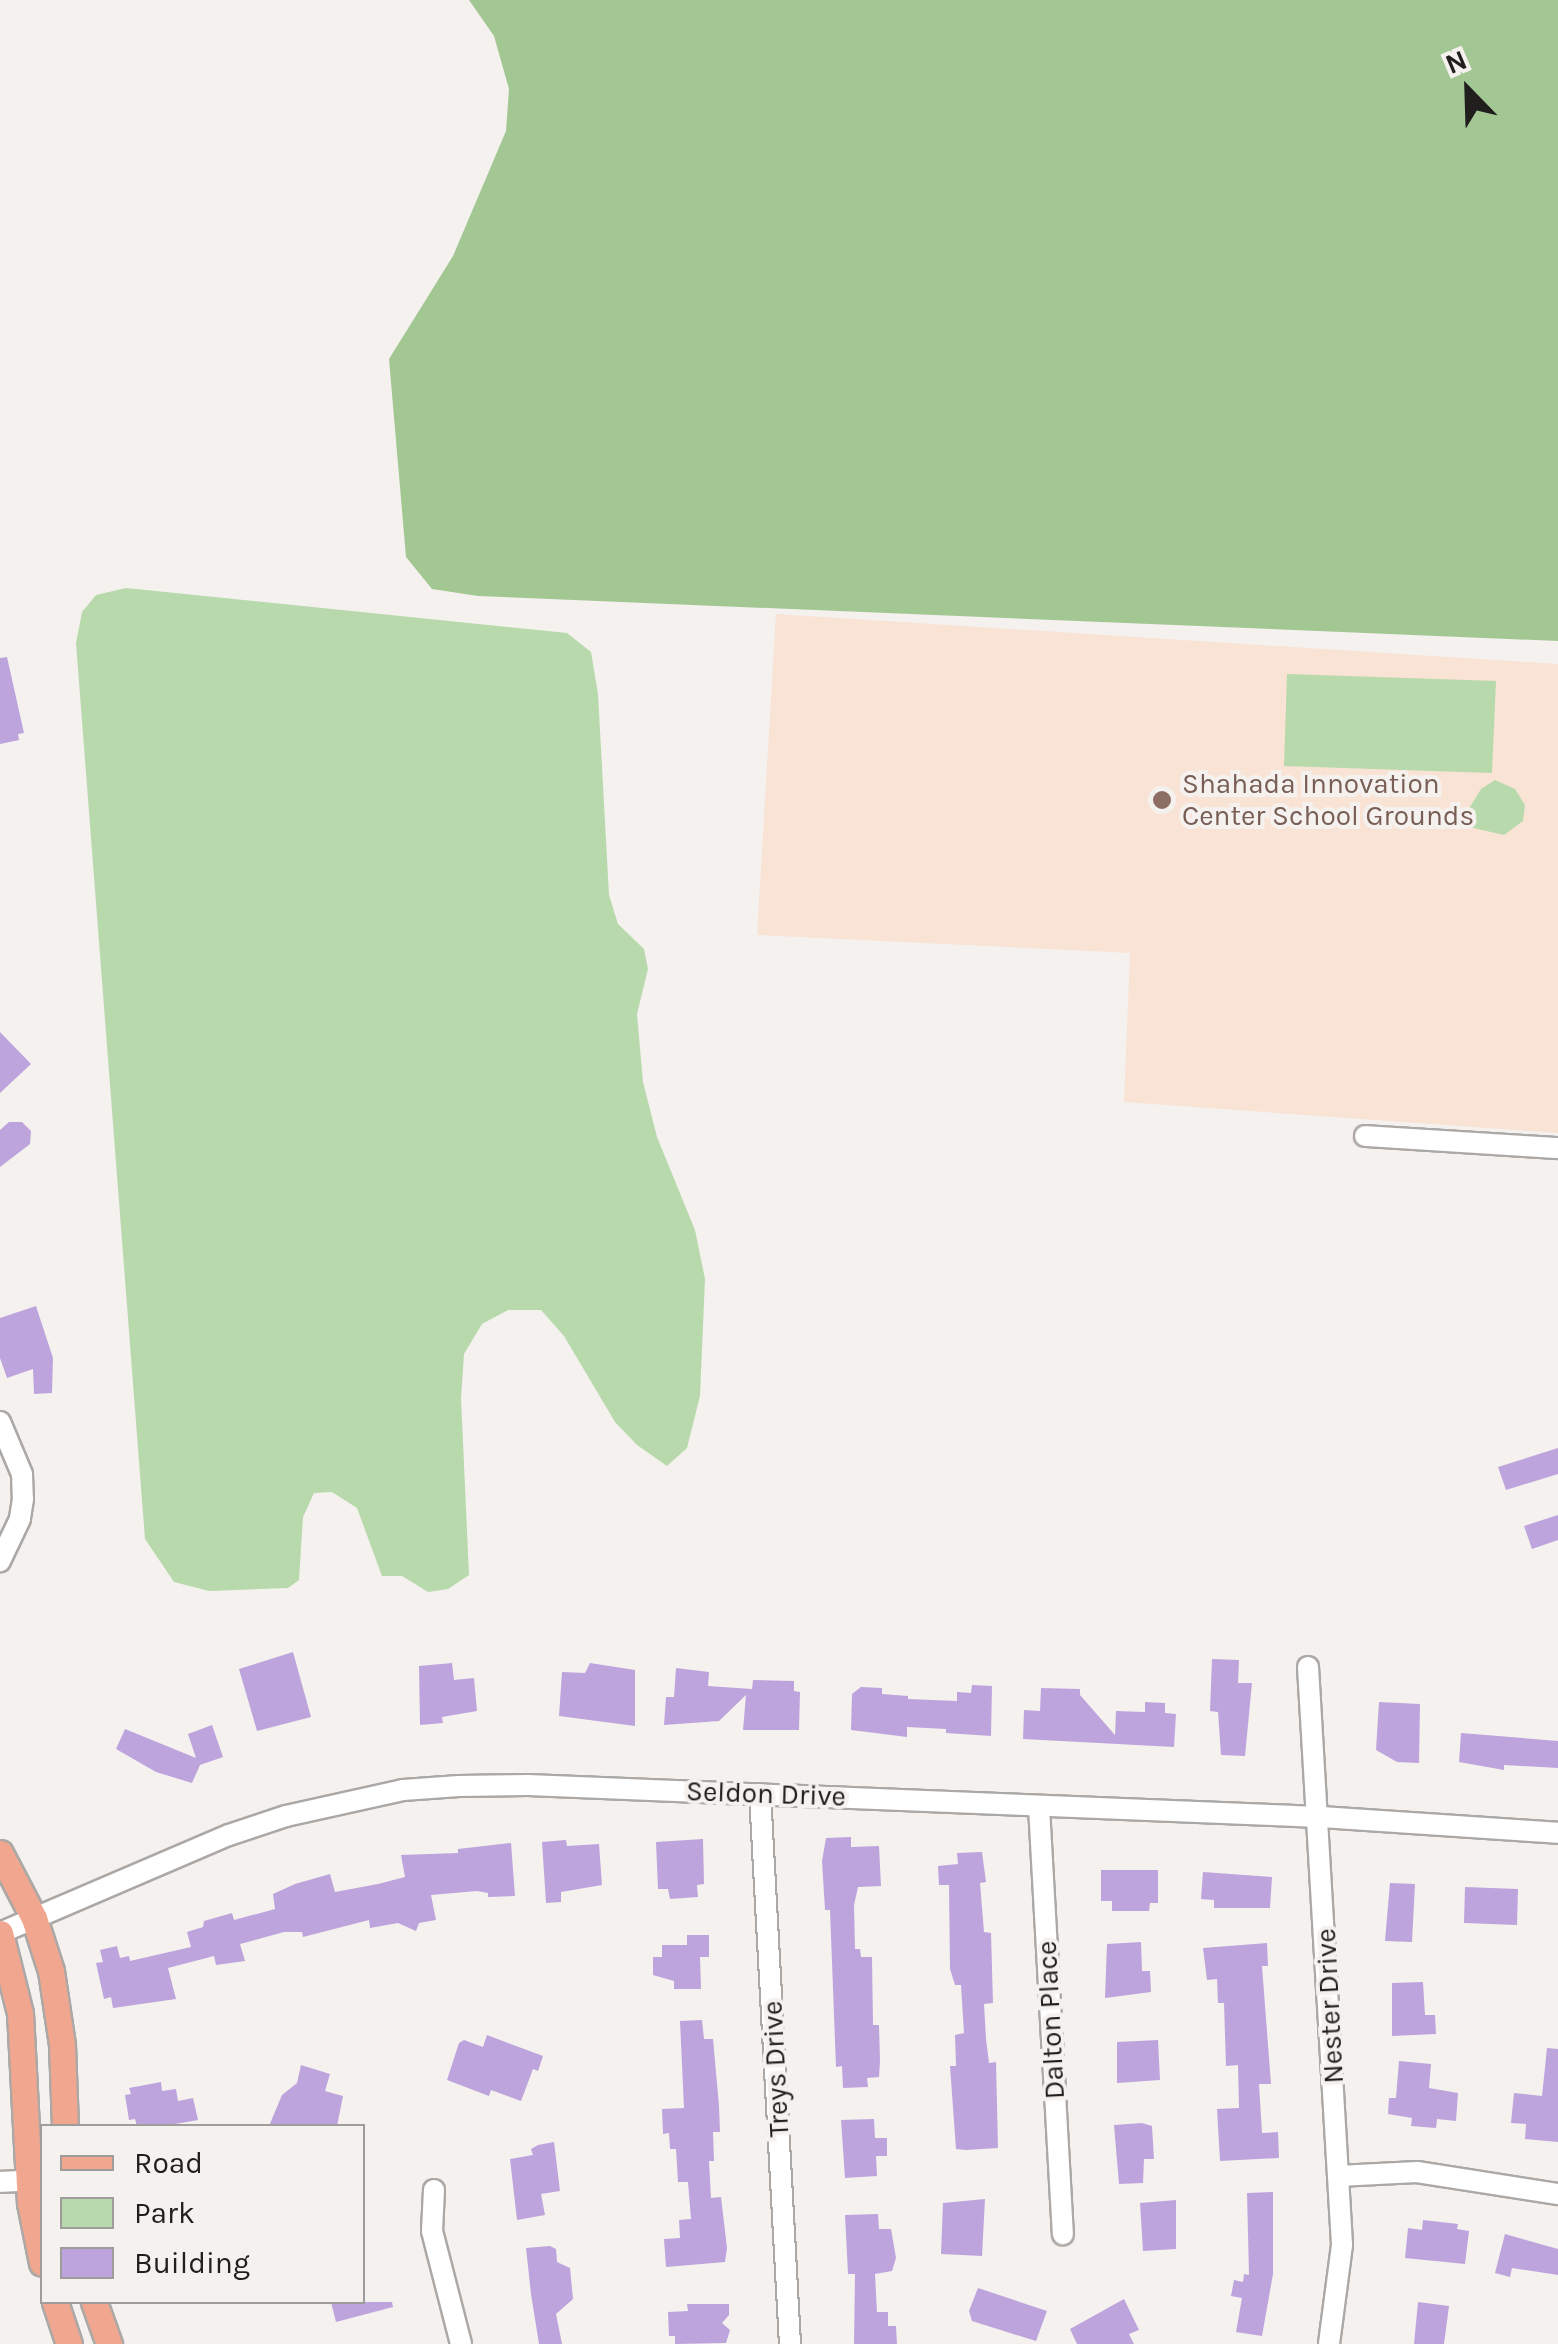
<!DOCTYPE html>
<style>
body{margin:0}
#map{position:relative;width:1558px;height:2344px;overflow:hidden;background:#f4f1ef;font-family:Karla,sans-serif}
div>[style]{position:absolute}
.education>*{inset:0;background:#f9e3d5}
.green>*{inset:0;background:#b8d9ab}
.forest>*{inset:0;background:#a2c793}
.building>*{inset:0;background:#bea4dc}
.roads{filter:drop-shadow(2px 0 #aba8a6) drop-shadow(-2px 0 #aba8a6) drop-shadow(0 2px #aba8a6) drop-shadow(0 -2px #aba8a6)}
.minor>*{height:20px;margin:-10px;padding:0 10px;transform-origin:10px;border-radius:10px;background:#fff}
.major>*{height:25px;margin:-12.5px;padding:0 12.5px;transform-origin:12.5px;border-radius:12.5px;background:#f0a68f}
.dots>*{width:28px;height:28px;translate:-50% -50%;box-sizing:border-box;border:5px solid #f4f1ef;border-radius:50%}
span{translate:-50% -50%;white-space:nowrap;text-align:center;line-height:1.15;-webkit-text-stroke:8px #f4f1ef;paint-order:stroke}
.education-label{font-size:28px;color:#785e54}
.left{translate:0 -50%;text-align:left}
.street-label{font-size:28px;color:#201f1e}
.legend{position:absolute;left:40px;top:2124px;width:325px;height:180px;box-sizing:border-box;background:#f4f1ef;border:2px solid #9f9d9b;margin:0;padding:12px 18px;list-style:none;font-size:30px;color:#201f1e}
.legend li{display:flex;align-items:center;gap:20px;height:50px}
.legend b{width:50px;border:2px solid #9f9d9b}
.north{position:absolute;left:1418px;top:40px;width:100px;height:100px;-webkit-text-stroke:8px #f4f1ef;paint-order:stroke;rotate:337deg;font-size:28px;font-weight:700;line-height:40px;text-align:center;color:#201f1e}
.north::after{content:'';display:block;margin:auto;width:35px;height:45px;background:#201f1e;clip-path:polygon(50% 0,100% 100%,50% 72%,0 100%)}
</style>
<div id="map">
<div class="education">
<i style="clip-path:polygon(776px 614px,1558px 664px,1558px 1133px,1124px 1102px,1130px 953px,757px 935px)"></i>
</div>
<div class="green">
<i style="clip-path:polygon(126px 588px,567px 633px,591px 652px,598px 694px,609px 895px,618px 924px,644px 949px,648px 969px,637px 1014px,643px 1082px,657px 1137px,695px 1230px,705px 1279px,700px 1396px,687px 1448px,667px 1466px,637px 1445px,615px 1422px,564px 1336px,541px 1310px,508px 1310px,482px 1324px,464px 1354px,461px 1398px,469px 1575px,448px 1589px,428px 1592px,402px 1576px,382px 1576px,357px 1508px,332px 1492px,314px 1493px,303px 1517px,299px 1580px,288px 1588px,209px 1591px,174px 1582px,145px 1539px,76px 643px,82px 612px,96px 595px)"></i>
<i style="clip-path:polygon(1287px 674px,1496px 681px,1492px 773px,1284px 766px)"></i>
<i style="clip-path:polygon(1495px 780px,1515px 789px,1525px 805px,1523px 821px,1504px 835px,1469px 827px,1465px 815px,1481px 789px)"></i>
</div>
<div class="forest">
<i style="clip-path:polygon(469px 0,1558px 0,1558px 641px,478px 596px,432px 589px,406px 557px,389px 359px,453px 256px,506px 131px,509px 89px,494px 36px)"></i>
</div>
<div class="building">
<i style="clip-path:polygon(7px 657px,24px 733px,18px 734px,19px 740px,0 744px,0 658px)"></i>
<i style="clip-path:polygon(0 1032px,31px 1064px,0 1093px)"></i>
<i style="clip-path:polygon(9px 1122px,22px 1122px,31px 1131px,30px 1144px,0 1167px,0 1130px)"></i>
<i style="clip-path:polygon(36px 1306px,53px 1358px,52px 1393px,34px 1394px,33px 1369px,7px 1378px,0 1358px,0 1318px)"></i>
<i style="clip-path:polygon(1558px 1448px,1558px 1474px,1506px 1490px,1498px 1467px)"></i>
<i style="clip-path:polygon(1558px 1515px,1558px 1540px,1532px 1549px,1524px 1526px)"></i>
<i style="clip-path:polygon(293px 1652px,311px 1717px,257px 1731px,239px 1669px)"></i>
<i style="clip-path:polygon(1212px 1659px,1239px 1660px,1238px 1683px,1252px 1683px,1245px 1756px,1221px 1755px,1218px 1712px,1210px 1711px)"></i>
<i style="clip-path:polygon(452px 1663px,454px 1680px,474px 1678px,477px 1711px,442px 1717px,443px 1723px,420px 1725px,419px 1666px)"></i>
<i style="clip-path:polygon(590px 1663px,635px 1670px,635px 1726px,559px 1716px,562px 1672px,585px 1673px)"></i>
<i style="clip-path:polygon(676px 1668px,709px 1672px,708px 1686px,752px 1689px,753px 1680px,794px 1681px,794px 1691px,800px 1692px,799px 1730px,743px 1730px,746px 1695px,719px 1721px,664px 1725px,666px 1697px,674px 1697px)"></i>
<i style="clip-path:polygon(972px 1685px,992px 1686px,991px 1736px,946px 1733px,946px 1729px,907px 1727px,907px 1737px,851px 1730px,852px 1694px,861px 1687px,882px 1688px,882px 1694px,908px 1696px,908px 1699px,957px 1701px,957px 1692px,971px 1693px)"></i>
<i style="clip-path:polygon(1041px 1688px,1080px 1689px,1080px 1695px,1115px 1735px,1116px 1711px,1145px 1712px,1145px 1702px,1165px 1703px,1165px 1713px,1176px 1714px,1174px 1747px,1023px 1739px,1024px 1710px,1040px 1711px)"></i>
<i style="clip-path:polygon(1379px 1702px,1420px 1704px,1419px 1763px,1397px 1762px,1376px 1750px)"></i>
<i style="clip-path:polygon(212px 1725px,223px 1757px,200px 1765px,192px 1783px,156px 1772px,116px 1749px,125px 1729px,196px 1758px,188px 1734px)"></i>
<i style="clip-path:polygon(1461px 1733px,1558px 1741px,1558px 1768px,1504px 1765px,1504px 1770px,1459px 1762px)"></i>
<i style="clip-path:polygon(851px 1837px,851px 1847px,879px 1846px,881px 1886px,858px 1887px,854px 1905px,855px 1949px,860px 1949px,861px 1957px,872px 1957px,873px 2025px,879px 2025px,880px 2061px,879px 2077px,867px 2078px,868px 2087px,843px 2088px,842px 2066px,836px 2067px,830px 1910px,825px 1910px,822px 1861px,826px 1838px)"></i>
<i style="clip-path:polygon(703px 1839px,704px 1884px,697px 1885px,698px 1897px,670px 1899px,668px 1889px,658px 1889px,656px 1842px)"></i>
<i style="clip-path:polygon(566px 1840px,567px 1846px,599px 1844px,602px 1885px,561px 1892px,561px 1902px,546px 1903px,542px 1842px)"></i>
<i style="clip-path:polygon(511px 1843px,515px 1896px,488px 1897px,488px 1893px,477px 1891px,431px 1895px,436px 1920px,419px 1923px,416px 1931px,398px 1923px,370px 1928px,369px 1920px,303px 1937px,302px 1932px,284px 1932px,240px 1944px,245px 1961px,216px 1965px,214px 1956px,168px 1968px,176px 1999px,113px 2008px,111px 1997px,104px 1999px,96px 1963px,103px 1962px,100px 1950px,117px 1946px,120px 1958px,129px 1956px,130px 1961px,191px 1947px,187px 1932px,203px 1927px,204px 1921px,232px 1913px,234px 1920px,275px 1909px,273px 1894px,295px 1884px,330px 1874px,335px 1892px,378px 1884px,405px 1877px,401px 1855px,458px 1853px,458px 1849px)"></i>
<i style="clip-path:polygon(982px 1852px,986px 1882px,980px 1883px,984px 1932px,991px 1933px,993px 2003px,984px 2004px,986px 2039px,989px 2063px,996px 2062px,998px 2148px,966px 2150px,956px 2149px,950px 2066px,956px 2066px,955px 2035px,964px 2033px,961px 1985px,955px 1985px,950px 1969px,949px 1885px,939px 1885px,938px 1866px,958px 1864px,957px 1853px)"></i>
<i style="clip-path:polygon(1101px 1870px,1158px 1870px,1158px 1903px,1150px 1903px,1149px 1911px,1112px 1911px,1112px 1901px,1101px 1901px)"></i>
<i style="clip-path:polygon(1203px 1872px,1272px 1877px,1270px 1908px,1214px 1908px,1214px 1900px,1201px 1899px)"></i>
<i style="clip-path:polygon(1390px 1883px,1415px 1884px,1412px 1942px,1385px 1941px)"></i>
<i style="clip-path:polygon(1465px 1887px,1518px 1889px,1517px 1925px,1464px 1923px)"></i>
<i style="clip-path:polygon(687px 1935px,709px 1935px,709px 1957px,700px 1957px,701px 1989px,674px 1989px,674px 1981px,653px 1975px,653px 1957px,662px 1957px,662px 1945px,687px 1945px)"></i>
<i style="clip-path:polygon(1141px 1942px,1142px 1971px,1150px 1971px,1151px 1992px,1105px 1998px,1107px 1944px)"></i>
<i style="clip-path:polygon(1267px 1943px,1268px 1966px,1262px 1966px,1271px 2084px,1259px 2084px,1262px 2133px,1278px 2132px,1279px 2158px,1220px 2161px,1217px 2109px,1239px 2108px,1238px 2065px,1226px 2066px,1224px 2003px,1218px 2003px,1217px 1979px,1207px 1980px,1203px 1948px)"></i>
<i style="clip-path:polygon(1423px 1982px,1425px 2015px,1435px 2015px,1436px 2034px,1392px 2036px,1392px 1983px)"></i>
<i style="clip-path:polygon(702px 2020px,704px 2039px,713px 2039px,719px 2106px,720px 2132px,713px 2132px,714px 2161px,709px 2161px,711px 2198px,721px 2197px,727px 2248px,725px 2262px,666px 2267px,664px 2239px,680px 2238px,679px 2220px,691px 2219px,688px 2182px,678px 2182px,676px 2149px,670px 2149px,669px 2133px,663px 2134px,662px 2109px,684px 2108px,680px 2021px)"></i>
<i style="clip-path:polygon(487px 2035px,543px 2056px,538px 2071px,533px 2069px,521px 2101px,491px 2090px,489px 2096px,447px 2080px,459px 2043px,464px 2040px,483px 2047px)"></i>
<i style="clip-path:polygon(1158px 2040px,1160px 2080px,1117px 2083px,1117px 2042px)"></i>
<i style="clip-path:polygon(1547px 2048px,1558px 2049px,1558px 2142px,1525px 2139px,1526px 2124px,1511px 2123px,1514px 2093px,1542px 2096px)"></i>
<i style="clip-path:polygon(1399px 2061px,1431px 2064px,1429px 2088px,1458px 2093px,1456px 2121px,1437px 2119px,1436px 2128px,1411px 2126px,1412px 2118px,1388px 2114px,1389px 2098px,1396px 2098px)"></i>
<i style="clip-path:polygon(301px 2065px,330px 2074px,325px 2091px,343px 2096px,337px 2126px,269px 2126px,282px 2095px,297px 2083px)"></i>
<i style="clip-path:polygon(161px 2082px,162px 2091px,176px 2089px,178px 2101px,193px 2098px,198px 2120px,164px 2126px,137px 2126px,135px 2119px,129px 2120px,125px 2095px,131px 2094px,129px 2088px)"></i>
<i style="clip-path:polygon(874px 2119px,875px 2138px,887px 2138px,887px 2156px,876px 2156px,877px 2176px,845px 2178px,841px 2120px)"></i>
<i style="clip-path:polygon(1142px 2123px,1152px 2126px,1154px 2159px,1144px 2159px,1143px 2183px,1119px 2184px,1114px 2125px)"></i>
<i style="clip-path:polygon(554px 2142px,560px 2191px,541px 2194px,545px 2215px,517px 2220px,510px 2159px,533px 2155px,531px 2149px,538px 2145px)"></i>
<i style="clip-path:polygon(1273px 2192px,1273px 2274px,1262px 2336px,1236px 2332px,1242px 2298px,1231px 2296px,1234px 2280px,1243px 2282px,1244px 2274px,1249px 2275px,1247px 2193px)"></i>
<i style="clip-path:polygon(985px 2199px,982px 2256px,941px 2254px,943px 2203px)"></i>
<i style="clip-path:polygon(1176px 2200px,1176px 2249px,1143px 2251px,1140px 2203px)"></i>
<i style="clip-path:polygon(878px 2214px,879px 2229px,891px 2229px,896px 2258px,892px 2271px,875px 2274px,877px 2312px,888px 2312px,888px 2326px,896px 2326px,897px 2344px,854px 2344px,855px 2274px,848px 2274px,845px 2215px)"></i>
<i style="clip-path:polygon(1423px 2220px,1458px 2224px,1457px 2229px,1469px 2231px,1465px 2264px,1405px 2258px,1408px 2228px,1422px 2230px)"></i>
<i style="clip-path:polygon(1505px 2234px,1558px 2249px,1558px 2275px,1512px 2268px,1510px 2277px,1495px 2273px)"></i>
<i style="clip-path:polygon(550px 2246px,556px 2249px,557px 2262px,570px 2268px,573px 2299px,556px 2314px,562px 2344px,539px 2344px,531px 2294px,526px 2248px)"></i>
<i style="clip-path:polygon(978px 2288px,1047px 2311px,1036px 2341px,972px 2321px,969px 2311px)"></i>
<i style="clip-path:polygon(1124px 2299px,1139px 2330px,1129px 2334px,1134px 2344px,1077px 2344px,1070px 2329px)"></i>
<i style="clip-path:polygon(331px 2302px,392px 2302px,393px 2307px,336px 2322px)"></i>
<i style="clip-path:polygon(1418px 2302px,1449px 2306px,1444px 2344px,1414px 2344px)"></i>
<i style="clip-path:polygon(687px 2304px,729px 2304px,729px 2315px,722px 2323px,730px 2330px,726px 2343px,675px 2344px,675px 2336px,669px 2336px,668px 2312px,688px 2311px)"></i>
</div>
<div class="roads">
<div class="minor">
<i style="left:1365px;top:1136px;width:193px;rotate:3.6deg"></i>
<i style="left:0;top:1422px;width:56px;rotate:67.1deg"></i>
<i style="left:22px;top:1474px;width:25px;rotate:88deg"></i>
<i style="left:23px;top:1499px;width:20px;rotate:99deg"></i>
<i style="left:20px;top:1519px;width:47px;rotate:115.5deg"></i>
<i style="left:1308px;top:1667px;width:579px;rotate:86.63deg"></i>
<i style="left:1342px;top:2245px;width:100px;rotate:97.5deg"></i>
<i style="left:760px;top:1794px;width:551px;rotate:86.88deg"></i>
<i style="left:1039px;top:1807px;width:428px;rotate:86.8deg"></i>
<i style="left:0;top:1933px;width:249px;rotate:-23.2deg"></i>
<i style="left:229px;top:1835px;width:60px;rotate:-18.4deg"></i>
<i style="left:286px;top:1816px;width:120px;rotate:-12.5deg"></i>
<i style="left:403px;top:1790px;width:56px;rotate:-4.1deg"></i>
<i style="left:459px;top:1786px;width:69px;rotate:-0.8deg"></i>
<i style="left:528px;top:1785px;width:793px;rotate:2.31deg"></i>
<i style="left:1320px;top:1817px;width:239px;rotate:3.8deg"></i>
<i style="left:1338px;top:2176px;width:79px;rotate:-2.9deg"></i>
<i style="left:1417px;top:2172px;width:143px;rotate:8.9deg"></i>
<i style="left:0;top:2182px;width:42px;rotate:-2.7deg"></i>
<i style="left:434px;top:2190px;width:41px;rotate:92.8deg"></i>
<i style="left:432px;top:2231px;width:117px;rotate:75.6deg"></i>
</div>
<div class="major">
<i style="left:0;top:1853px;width:73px;rotate:62.4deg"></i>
<i style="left:34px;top:1918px;width:56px;rotate:72.2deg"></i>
<i style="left:51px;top:1971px;width:75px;rotate:81.5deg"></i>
<i style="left:62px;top:2045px;width:81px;rotate:87.9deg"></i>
<i style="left:0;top:1933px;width:82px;rotate:76deg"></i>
<i style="left:20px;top:2013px;width:190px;rotate:87deg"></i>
<i style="left:30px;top:2203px;width:61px;rotate:78.7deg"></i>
<i style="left:55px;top:2302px;width:44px;rotate:71.6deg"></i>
<i style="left:94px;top:2302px;width:45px;rotate:70.3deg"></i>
</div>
</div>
<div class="dots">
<i style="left:1162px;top:800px;background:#8d6e63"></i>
</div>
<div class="education-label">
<span class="left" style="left:1182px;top:800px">Shahada Innovation<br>Center School Grounds</span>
</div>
<div class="street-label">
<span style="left:766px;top:1794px;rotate:2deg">Seldon Drive</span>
<span style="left:1330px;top:2006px;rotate:-93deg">Nester Drive</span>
<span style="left:1051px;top:2020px;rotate:-93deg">Dalton Place</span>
<span style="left:776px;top:2069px;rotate:-93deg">Treys Drive</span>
</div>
<ul class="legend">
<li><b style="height:12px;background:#f0a68f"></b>Road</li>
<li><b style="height:28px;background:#b8d9ab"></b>Park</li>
<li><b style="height:28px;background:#bea4dc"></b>Building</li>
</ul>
<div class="north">N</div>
</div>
